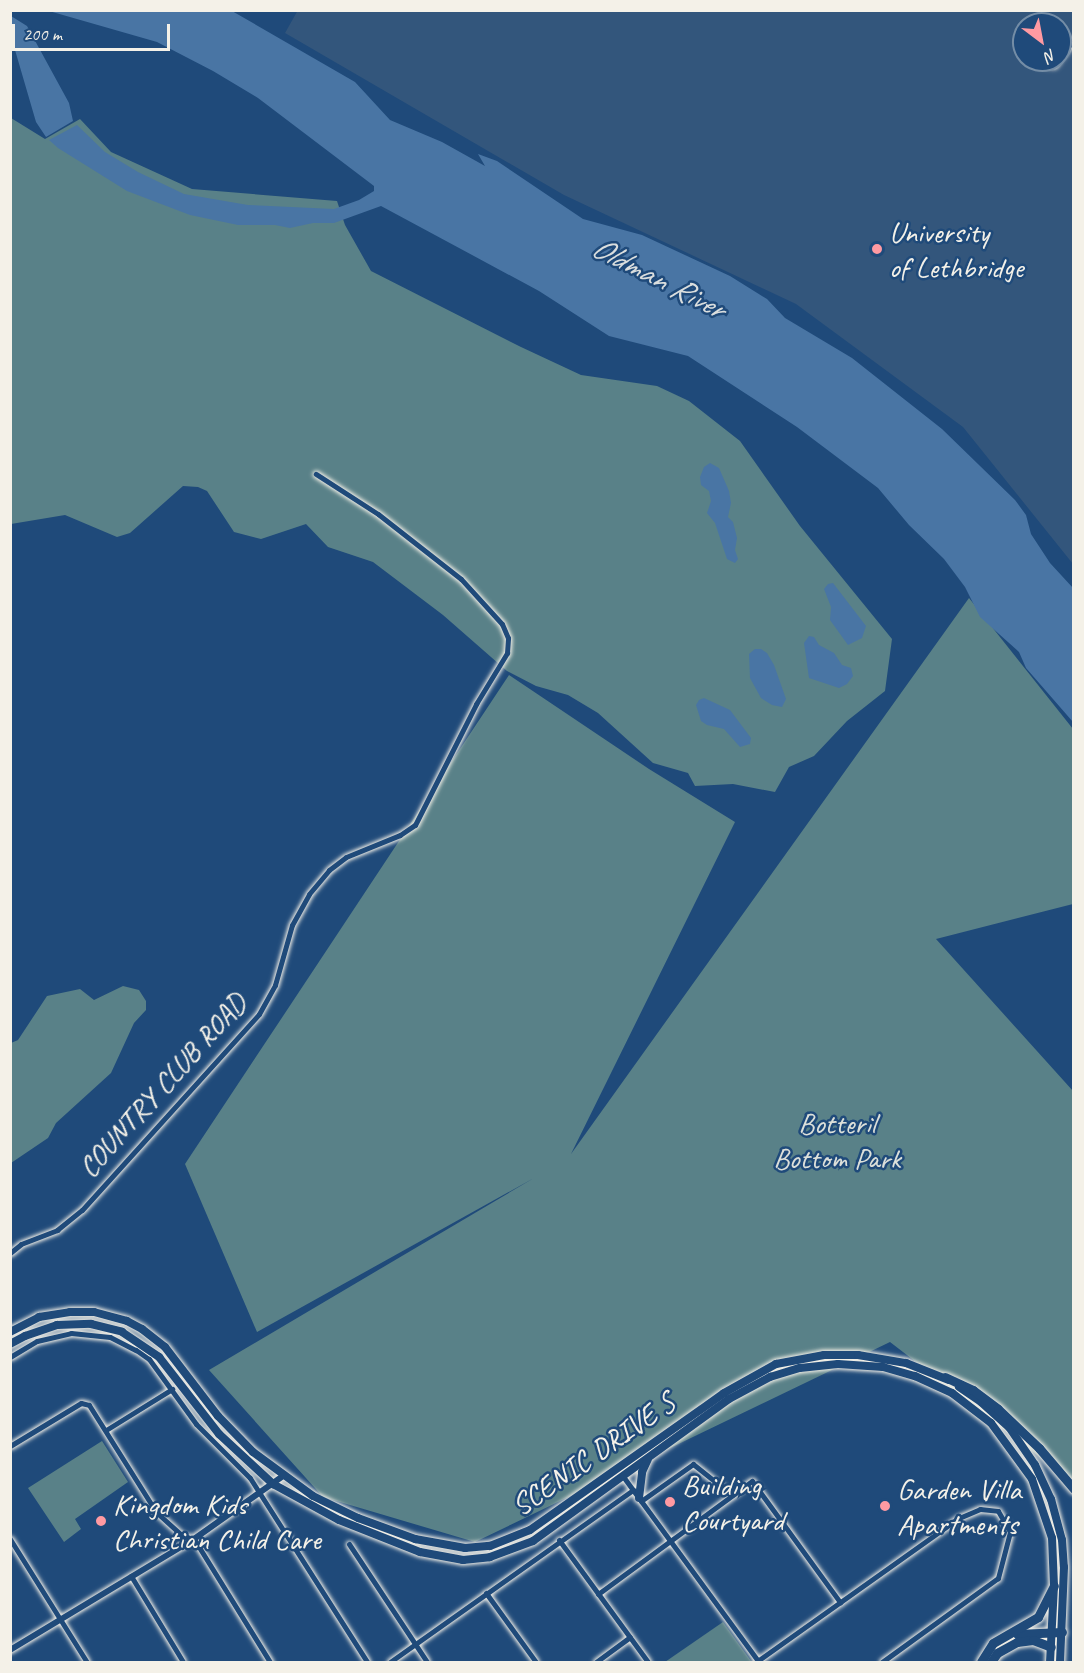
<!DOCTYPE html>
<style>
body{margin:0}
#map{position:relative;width:1084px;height:1673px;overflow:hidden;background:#1f4a7a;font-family:Caveat,sans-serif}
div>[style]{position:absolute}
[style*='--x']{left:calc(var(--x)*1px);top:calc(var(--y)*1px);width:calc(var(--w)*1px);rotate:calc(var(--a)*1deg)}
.built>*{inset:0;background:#33567c}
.green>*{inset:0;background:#598188}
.water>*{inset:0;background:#4975a4}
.roads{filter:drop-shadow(0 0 2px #f4f1e8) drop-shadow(0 0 2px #f4f1e8)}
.minor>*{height:5px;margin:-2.5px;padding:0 2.5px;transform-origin:2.5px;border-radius:2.5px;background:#1f4a7a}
.tertiary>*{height:6px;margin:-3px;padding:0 3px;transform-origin:3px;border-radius:3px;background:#1f4a7a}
.primary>*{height:8px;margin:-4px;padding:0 4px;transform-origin:4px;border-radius:4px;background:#1f4a7a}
.motorway>*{height:9px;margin:-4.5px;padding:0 4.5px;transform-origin:4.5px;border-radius:4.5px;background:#1f4a7a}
.dots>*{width:16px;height:16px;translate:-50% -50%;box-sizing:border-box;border:3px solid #1f4a7a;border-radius:50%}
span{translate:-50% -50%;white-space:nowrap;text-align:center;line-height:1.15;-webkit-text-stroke:5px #1f4a7a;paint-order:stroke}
.poi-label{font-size:30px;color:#f4f1e8}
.left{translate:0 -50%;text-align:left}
.street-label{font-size:30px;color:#f4f1e8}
.park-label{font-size:30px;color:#dde0da}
.water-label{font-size:32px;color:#dadede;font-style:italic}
.frame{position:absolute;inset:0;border:12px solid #f4f1e8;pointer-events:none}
.north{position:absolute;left:1012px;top:12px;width:60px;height:60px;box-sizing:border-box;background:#1f4a7a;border:2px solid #748da6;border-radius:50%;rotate:148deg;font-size:16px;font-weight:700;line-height:24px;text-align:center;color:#f4f1e8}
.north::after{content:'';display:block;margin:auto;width:21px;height:27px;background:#ff9aa2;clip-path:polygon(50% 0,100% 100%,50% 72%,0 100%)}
.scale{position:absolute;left:12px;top:24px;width:158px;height:27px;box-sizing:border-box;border:3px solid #f4f1e8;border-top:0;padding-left:8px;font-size:18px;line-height:21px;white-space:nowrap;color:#f4f1e8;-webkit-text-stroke:4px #1f4a7a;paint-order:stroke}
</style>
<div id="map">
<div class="built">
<div style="clip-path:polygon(evenodd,298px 10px,1073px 11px,1073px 564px,963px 427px,796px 304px,564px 195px,285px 33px,298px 10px,1024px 24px,1060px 24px,1060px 60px,1024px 60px,1024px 24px)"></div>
</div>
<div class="green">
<div style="clip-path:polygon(11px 118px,45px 139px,80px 119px,111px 152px,192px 189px,337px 201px,345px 225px,371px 271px,521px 347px,581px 375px,657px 386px,689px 401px,740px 441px,800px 526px,892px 639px,885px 691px,847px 721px,814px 756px,789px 767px,775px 792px,733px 784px,695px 786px,688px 773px,653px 763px,598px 713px,568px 695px,536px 686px,507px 671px,443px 615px,373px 562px,328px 547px,306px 524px,261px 539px,234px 532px,207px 491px,198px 487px,183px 486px,130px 533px,117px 537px,65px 515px,11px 524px)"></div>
<div style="clip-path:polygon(969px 598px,1073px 729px,1073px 904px,936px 939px,1073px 1091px,1073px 1487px,1063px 1475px,890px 1342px,475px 1542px,323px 1497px,209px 1370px,534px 1178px,257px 1332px,185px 1164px,509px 675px,649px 769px,735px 822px,571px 1154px)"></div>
<div style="clip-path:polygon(123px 986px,139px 990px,146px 1001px,146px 1010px,134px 1023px,111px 1073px,56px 1123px,48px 1138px,11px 1163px,11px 1043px,18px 1040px,47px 996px,80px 989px,94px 1000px)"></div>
<div style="clip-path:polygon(102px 1441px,128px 1482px,75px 1519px,81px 1529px,64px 1542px,28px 1488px)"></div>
<div style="clip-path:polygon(723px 1622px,751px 1661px,749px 1662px,665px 1662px)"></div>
</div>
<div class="water">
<div style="clip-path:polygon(49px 11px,232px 11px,355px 82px,390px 120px,442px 142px,485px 166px,478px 154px,497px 161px,583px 219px,642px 235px,730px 276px,767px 299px,785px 318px,852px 358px,942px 429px,1015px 500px,1026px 515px,1031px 534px,1050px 563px,1073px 588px,1073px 722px,1026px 668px,1019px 652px,980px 617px,965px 587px,944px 559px,909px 525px,878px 488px,797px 427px,688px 356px,609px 336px,539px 291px,381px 206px,334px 223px,313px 223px,290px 228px,275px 225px,238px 225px,190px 215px,127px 191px,58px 148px,49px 140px,77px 125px,105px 152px,138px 172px,184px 194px,248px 205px,334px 209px,359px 200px,374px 191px,374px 186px,258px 98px,213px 71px,157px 42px)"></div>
<div style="clip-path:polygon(11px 16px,27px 26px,69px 103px,73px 121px,46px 137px,36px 122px,15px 50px,11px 44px)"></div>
<div style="clip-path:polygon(710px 463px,719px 468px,729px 491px,731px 503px,728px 517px,733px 522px,737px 538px,735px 550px,738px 559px,735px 563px,727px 559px,715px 523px,707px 513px,711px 501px,709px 491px,701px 485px,700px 477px,704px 467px)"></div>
<div style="clip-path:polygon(833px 583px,866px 626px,862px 638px,848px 645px,830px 620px,831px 607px,824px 589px,828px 584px)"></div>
<div style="clip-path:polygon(809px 636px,814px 637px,819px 645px,834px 653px,842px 665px,851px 668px,853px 676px,847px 684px,839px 688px,809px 678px,804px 643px)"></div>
<div style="clip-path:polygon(761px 649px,767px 653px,774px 665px,786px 699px,782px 707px,772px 705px,761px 698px,750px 678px,749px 654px,755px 649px)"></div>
<div style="clip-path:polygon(704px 698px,730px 710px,751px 738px,750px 744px,740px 747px,724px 729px,707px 725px,701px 721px,696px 705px,699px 700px)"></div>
</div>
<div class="roads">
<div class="minor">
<div style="--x:1060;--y:57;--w:23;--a:-52"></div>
<div style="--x:1037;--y:63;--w:17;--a:7"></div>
<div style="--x:1054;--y:65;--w:6;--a:-51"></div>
<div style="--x:10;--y:1253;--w:14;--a:-39"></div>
<div style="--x:21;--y:1244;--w:39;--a:-21"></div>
<div style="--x:57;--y:1230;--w:32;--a:-39"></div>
<div style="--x:82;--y:1210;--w:264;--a:-47.9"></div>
<div style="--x:259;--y:1014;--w:33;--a:-61"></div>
<div style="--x:275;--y:985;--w:62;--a:-74.2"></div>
<div style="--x:292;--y:925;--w:35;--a:-61"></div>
<div style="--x:309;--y:894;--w:31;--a:-50"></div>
<div style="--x:329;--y:870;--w:21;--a:-37"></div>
<div style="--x:346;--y:857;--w:58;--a:-22.2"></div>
<div style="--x:400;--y:835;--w:18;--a:-34"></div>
<div style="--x:415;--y:825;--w:136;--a:-63.2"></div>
<div style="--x:476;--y:704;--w:60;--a:-58.7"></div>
<div style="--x:507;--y:653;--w:15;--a:-86"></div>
<div style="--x:508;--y:638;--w:15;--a:-113"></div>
<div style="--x:502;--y:624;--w:61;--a:-132.3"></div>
<div style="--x:461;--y:579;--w:105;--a:-141.9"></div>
<div style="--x:378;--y:514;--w:74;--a:-147.2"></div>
<div style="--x:10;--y:1357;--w:31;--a:-31"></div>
<div style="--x:37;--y:1341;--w:35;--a:-13"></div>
<div style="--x:71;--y:1333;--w:39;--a:6"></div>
<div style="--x:110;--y:1337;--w:29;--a:27"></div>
<div style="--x:136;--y:1350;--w:16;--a:35"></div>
<div style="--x:149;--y:1359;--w:80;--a:54.1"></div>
<div style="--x:196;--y:1424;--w:76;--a:45"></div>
<div style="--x:250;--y:1478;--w:218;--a:57.5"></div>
<div style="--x:106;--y:1430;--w:78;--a:-31.8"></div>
<div style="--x:10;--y:1446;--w:83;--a:-31.2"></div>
<div style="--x:81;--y:1403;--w:8;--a:14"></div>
<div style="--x:89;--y:1405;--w:126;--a:57.9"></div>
<div style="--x:156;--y:1512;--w:36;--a:42"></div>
<div style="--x:183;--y:1536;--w:11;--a:15"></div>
<div style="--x:194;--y:1539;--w:145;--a:58.3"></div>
<div style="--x:622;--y:1475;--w:232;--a:53.8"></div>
<div style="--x:641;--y:1501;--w:64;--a:-35.4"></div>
<div style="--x:693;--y:1464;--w:50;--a:38.5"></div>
<div style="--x:10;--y:1539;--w:145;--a:58"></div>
<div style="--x:559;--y:1540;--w:151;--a:53.9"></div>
<div style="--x:349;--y:1544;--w:141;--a:56.5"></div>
<div style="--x:131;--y:1576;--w:100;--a:58.8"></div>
<div style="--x:486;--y:1593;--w:85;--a:54.1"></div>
<div style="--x:598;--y:1594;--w:191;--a:-36.3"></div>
<div style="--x:752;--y:1481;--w:150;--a:54"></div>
<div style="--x:390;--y:1662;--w:298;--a:-35.3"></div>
<div style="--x:596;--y:1662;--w:42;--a:-36.3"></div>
<div style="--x:756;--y:1662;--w:249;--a:-35.4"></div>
<div style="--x:959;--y:1518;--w:23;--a:-23"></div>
<div style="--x:980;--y:1509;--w:18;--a:6"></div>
<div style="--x:998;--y:1511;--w:24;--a:60"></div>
<div style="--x:1010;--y:1532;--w:48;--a:104.6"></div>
<div style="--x:998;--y:1578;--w:143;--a:144.1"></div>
</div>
<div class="tertiary">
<div style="--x:10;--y:1650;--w:215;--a:-31.1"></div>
<div style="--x:194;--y:1539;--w:109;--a:-35.3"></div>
</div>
<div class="primary">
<div style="--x:10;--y:1332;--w:33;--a:-27"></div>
<div style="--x:39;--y:1317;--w:31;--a:-9"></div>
<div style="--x:70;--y:1312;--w:24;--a:0"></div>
<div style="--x:94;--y:1312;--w:34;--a:15"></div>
<div style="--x:127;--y:1321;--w:17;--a:28"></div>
<div style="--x:142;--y:1329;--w:29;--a:38"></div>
<div style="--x:165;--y:1347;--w:87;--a:52.5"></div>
<div style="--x:218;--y:1416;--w:50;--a:45.8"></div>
<div style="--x:253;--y:1452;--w:74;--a:36.3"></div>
<div style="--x:313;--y:1496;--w:50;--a:26.1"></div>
<div style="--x:358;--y:1518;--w:61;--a:20.2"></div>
<div style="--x:415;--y:1539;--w:51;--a:10.2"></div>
<div style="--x:465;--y:1548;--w:25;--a:-5"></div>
<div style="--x:490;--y:1546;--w:43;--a:-21.8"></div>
<div style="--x:530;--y:1530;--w:237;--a:-35.2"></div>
<div style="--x:724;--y:1393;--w:60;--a:-29.1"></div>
<div style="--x:776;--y:1364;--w:49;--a:-10.6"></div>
<div style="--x:824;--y:1355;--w:34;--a:0"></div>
<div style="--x:858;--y:1355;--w:49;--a:9.5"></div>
<div style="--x:906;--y:1363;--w:46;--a:21.6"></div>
<div style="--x:10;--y:1344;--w:17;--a:-28"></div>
<div style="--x:25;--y:1336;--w:34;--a:-19"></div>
<div style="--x:57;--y:1325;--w:34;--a:-2"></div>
<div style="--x:91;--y:1324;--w:32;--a:14"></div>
<div style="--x:122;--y:1332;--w:45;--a:34"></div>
<div style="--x:159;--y:1357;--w:98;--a:52.1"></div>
<div style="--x:219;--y:1434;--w:74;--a:42.8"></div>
<div style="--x:273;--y:1484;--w:75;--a:28.6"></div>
<div style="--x:339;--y:1520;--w:87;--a:21.6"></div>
<div style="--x:420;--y:1552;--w:44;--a:10.5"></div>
<div style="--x:463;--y:1560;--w:27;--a:-6"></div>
<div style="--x:490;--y:1557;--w:46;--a:-20.4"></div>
<div style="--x:533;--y:1541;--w:242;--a:-35.9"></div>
<div style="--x:729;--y:1399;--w:47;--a:-28.2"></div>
<div style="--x:770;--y:1377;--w:31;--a:-17"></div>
<div style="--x:800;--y:1368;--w:38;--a:-6"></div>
<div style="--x:838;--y:1364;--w:45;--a:3.8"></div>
<div style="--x:883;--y:1367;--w:33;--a:16"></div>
<div style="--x:915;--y:1376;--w:41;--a:24.7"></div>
<div style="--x:952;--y:1393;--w:49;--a:37.6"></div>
<div style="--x:991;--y:1423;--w:69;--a:53.8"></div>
<div style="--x:1032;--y:1479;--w:62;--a:71.3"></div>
<div style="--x:1052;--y:1538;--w:48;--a:87.6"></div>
<div style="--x:1054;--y:1586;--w:76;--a:93"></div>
<div style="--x:959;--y:1387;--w:27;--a:34"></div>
<div style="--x:981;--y:1402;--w:38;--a:42"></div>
<div style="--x:1009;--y:1427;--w:46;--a:55.6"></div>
<div style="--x:1035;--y:1465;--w:38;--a:65"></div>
<div style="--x:1051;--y:1499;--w:42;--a:75"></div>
<div style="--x:1062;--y:1540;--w:27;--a:86"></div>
<div style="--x:1064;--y:1567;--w:95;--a:92.4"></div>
<div style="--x:639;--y:1498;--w:26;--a:-83"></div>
<div style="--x:642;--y:1472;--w:14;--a:-65"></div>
</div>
<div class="motorway">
<div style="--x:945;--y:1377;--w:31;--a:25"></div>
<div style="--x:973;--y:1390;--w:31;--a:37"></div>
<div style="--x:998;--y:1409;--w:57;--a:43.6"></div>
<div style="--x:1039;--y:1448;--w:54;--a:49.5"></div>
<div style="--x:1017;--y:1634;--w:45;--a:-2.5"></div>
<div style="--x:981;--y:1662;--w:22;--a:-58"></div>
<div style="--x:993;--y:1643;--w:52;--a:-30"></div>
<div style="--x:1038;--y:1617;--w:35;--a:-63"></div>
<div style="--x:991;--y:1662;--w:11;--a:-56"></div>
<div style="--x:997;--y:1653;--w:23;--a:-29"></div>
<div style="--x:1017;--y:1642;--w:16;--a:-7"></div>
<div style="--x:1033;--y:1640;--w:19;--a:21"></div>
</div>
</div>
<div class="dots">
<div style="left:877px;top:249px;background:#ff9aa2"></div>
<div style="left:670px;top:1502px;background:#ff9aa2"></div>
<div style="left:885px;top:1506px;background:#ff9aa2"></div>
<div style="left:101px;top:1521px;background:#ff9aa2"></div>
</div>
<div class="poi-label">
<span class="left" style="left:889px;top:249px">University<br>of Lethbridge</span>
<span class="left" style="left:682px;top:1502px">Building<br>Courtyard</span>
<span class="left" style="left:897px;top:1506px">Garden Villa<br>Apartments</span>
<span class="left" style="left:113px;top:1521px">Kingdom Kids<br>Christian Child Care</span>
</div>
<div class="street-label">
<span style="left:162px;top:1085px;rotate:-48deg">COUNTRY CLUB ROAD</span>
<span style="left:593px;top:1454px;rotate:-35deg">SCENIC DRIVE S</span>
</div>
<div class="park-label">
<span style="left:837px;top:1140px">Botteril<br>Bottom Park</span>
</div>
<div class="water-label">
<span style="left:658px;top:278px;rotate:27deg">Oldman River</span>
</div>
<div class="frame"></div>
<div class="north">N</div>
<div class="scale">200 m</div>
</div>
